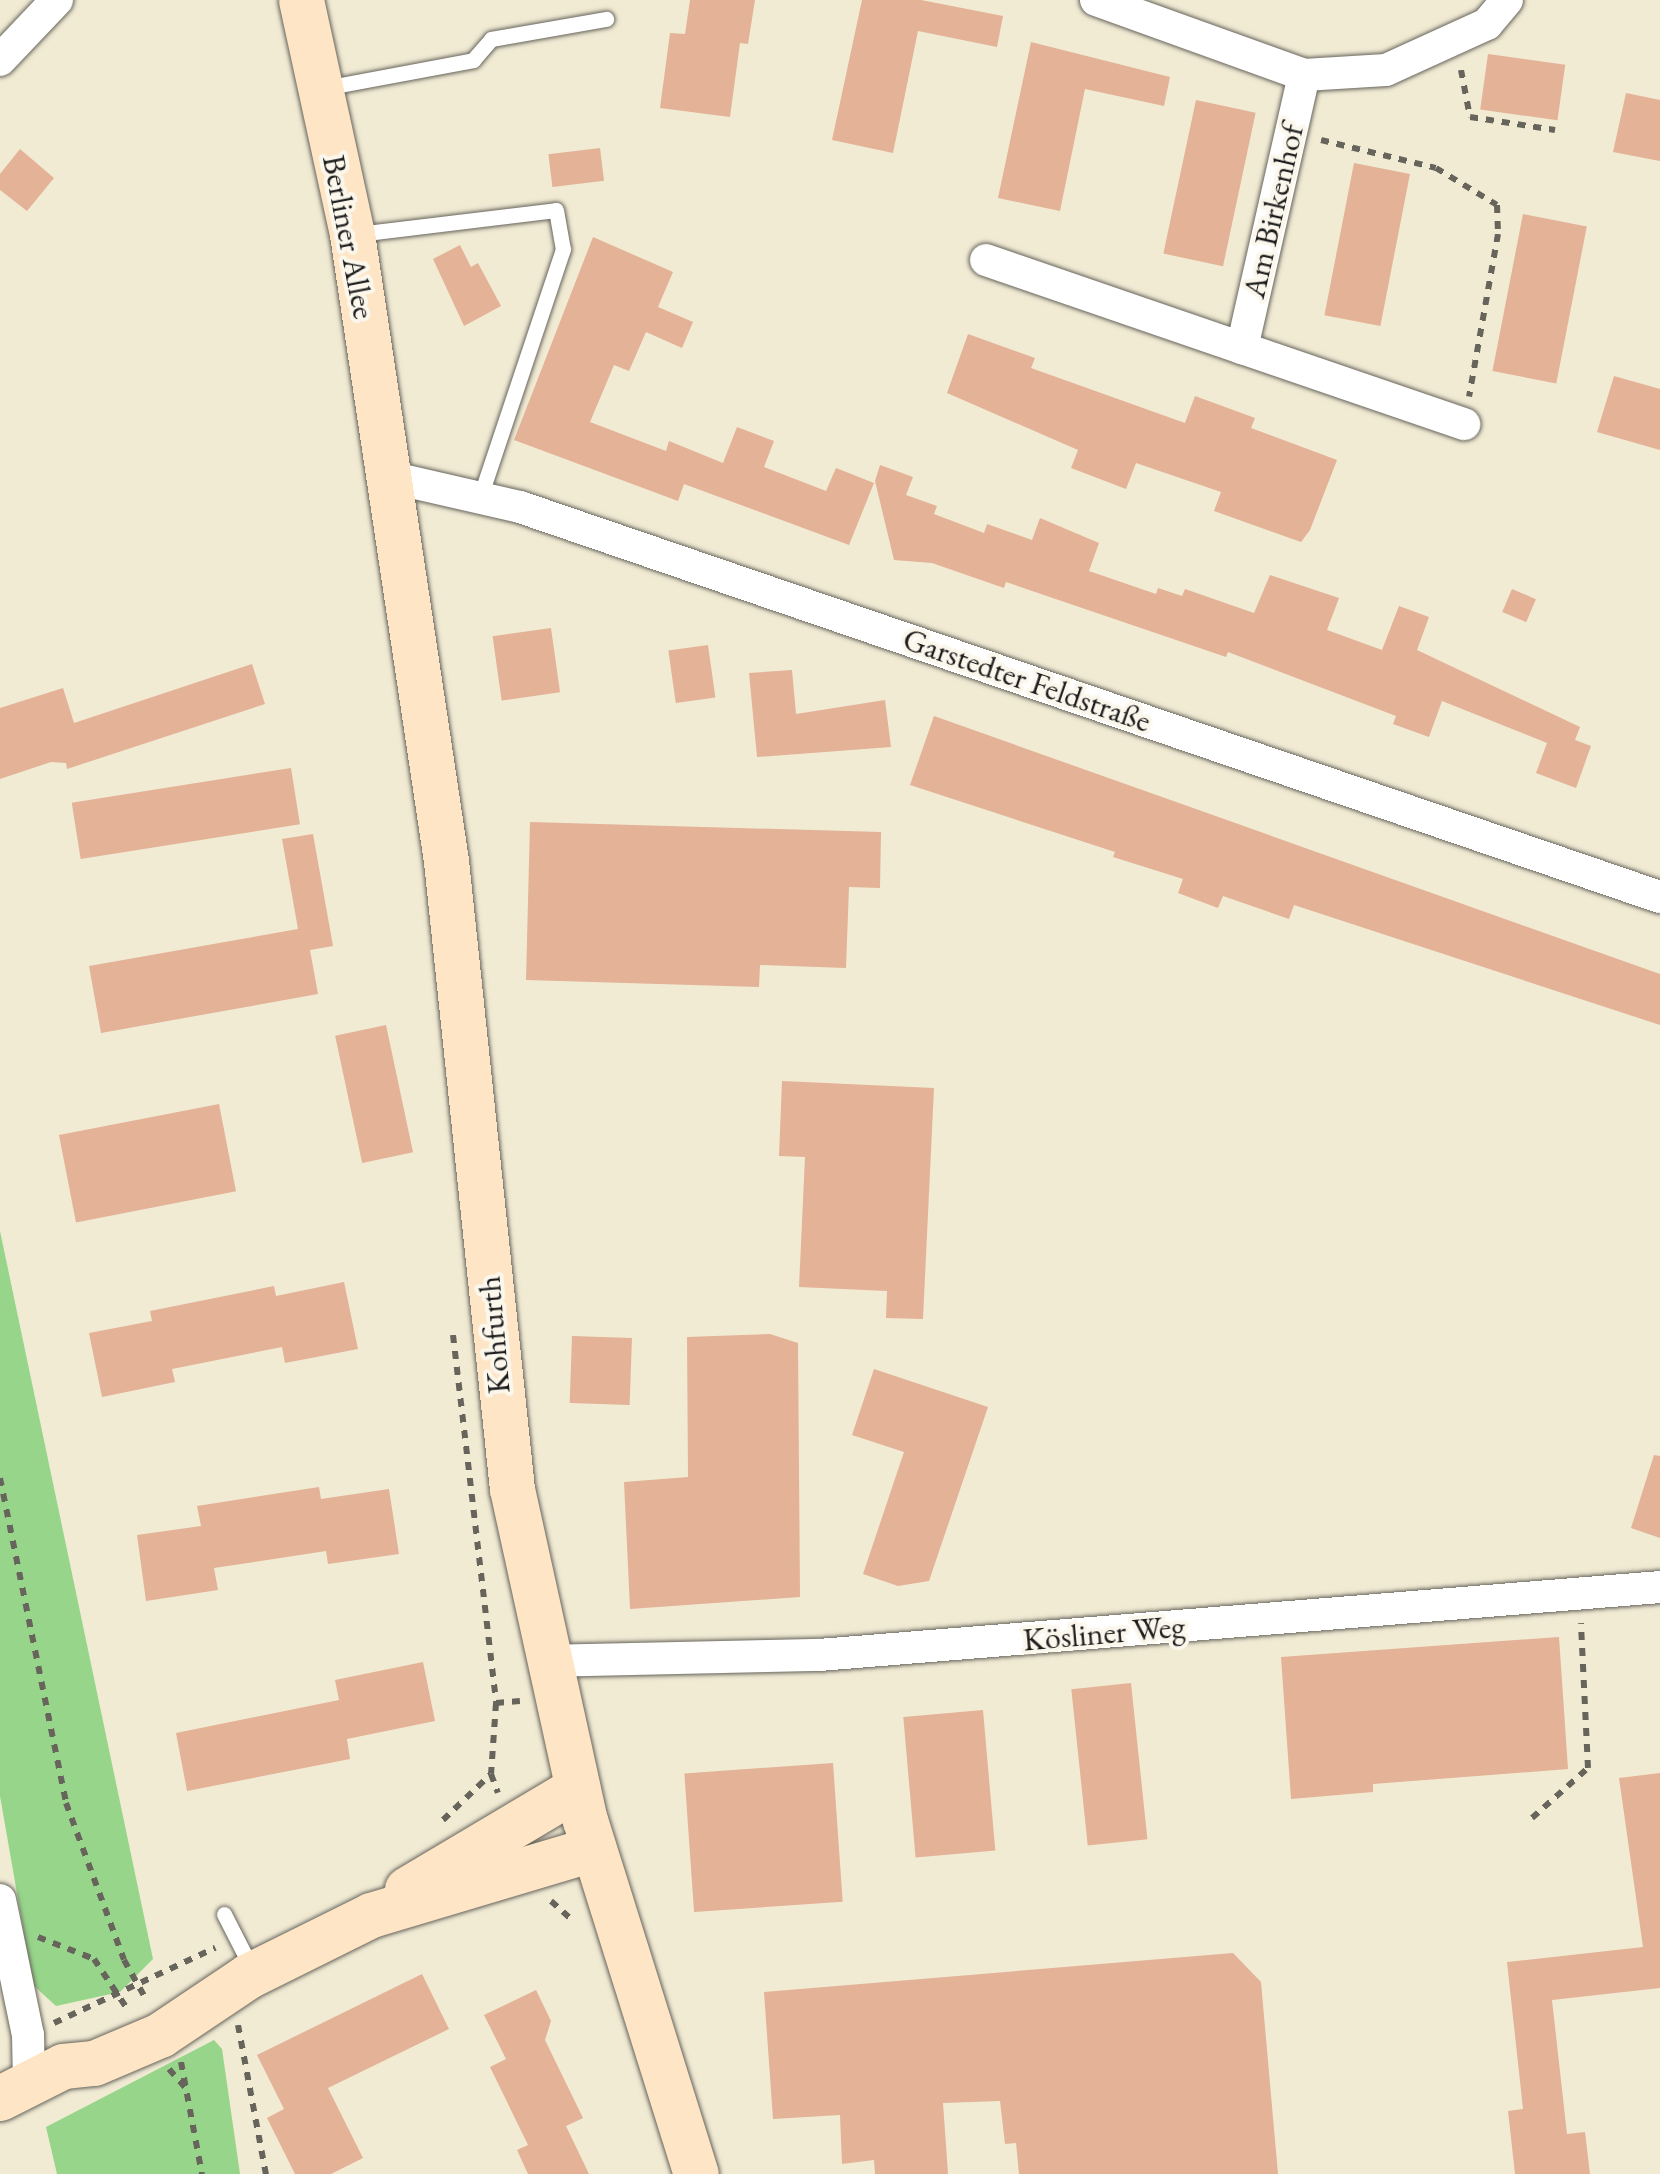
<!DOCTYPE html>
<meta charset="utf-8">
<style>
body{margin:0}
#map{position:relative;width:1660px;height:2174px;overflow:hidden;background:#f1ebd4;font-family:"EB Garamond",serif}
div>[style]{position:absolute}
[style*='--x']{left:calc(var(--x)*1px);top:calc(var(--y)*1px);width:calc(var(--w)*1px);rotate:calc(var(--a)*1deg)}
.green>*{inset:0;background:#97d58b}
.building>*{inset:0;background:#e3b297;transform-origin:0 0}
.path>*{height:6px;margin-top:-3px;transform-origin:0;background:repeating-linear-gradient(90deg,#67645c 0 8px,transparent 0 16px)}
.roads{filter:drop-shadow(0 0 2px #67645c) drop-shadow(0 0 2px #67645c)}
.lane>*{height:15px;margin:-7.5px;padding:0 7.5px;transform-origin:7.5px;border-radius:7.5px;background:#fff}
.street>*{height:32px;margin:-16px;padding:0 16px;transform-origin:16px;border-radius:16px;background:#fff}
.secondary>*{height:45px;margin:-22.5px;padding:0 22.5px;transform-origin:22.5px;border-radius:22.5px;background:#fee5c5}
span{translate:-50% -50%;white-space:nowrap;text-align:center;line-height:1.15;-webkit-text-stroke:8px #fbf7ec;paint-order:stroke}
.street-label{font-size:32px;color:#1c1c1c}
</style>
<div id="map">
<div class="green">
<div style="clip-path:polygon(0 1231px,153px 1959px,120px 1992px,56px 2006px,33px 1985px,0 1796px)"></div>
<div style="clip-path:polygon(214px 2040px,222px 2049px,240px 2174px,57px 2174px,46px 2127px)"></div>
</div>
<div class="building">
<div style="clip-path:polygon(690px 0,755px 0,748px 44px,740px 43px,730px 117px,660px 108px,670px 33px,685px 34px)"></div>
<div style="clip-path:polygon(862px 0,921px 0,1003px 16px,997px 47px,918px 31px,893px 153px,832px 140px)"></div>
<div style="clip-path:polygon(1031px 42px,1170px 77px,1164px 106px,1085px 89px,1060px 211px,998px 198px)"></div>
<div style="left:1488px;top:54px;width:78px;height:56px;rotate:8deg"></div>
<div style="clip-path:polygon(1626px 93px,1660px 100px,1660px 161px,1613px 152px)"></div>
<div style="left:1196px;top:100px;width:61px;height:157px;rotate:12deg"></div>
<div style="left:600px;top:148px;width:33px;height:52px;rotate:83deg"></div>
<div style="clip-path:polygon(20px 149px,54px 178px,27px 211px,0 190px,0 174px)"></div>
<div style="left:1354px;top:163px;width:57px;height:155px;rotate:11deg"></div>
<div style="left:1523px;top:214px;width:65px;height:160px;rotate:11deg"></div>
<div style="clip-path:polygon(593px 237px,673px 272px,658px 307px,693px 322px,682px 348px,646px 332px,629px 371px,614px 365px,590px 422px,666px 451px,669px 441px,723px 463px,737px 427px,774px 441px,764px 467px,826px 491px,836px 468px,874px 483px,849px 545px,684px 484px,678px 501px,514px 440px)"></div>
<div style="clip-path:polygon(460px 245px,471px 267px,478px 263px,501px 306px,464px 326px,433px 259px)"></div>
<div style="clip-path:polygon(968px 334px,1035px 358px,1031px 368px,1185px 423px,1195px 396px,1255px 418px,1251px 428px,1337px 460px,1310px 530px,1301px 542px,1214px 511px,1221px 492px,1136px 463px,1126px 489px,1071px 468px,1078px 450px,947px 393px)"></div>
<div style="clip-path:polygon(1614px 376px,1660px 389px,1660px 450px,1597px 432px)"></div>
<div style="clip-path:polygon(880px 465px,913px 477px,906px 495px,937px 506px,934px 514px,984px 533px,987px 524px,1032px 540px,1040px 518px,1099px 543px,1089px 571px,1156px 594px,1158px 588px,1182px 596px,1185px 589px,1254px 613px,1270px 575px,1339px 598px,1327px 630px,1382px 650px,1399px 606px,1429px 617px,1417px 650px,1580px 727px,1575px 740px,1591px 746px,1576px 788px,1536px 773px,1547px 743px,1442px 701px,1429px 737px,1393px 724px,1396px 716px,1228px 652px,1226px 657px,1006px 582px,1004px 588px,932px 563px,894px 560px,875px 481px)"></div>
<div style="left:1512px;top:589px;width:26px;height:25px;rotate:23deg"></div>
<div style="left:551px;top:628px;width:65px;height:59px;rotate:82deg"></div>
<div style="left:708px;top:645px;width:53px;height:40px;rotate:82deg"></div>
<div style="clip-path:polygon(252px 664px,265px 704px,67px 769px,66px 763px,51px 762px,0 779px,0 708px,63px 688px,74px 723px)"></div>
<div style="clip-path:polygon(792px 670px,796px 714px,885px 700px,891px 747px,757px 757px,749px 673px)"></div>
<div style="clip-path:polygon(934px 716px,1660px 974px,1660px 1025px,1294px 905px,1289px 919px,1223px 896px,1218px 908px,1178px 893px,1183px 879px,1113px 857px,1115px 852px,910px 785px)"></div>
<div style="left:291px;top:768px;width:57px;height:222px;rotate:81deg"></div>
<div style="clip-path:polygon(530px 822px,881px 832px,880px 888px,849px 887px,846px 968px,760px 965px,759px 987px,526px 980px)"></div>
<div style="clip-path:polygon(313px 834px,333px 946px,310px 950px,318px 994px,101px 1033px,89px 966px,298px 929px,282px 839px)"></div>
<div style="left:386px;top:1025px;width:130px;height:52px;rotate:78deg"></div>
<div style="clip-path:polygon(782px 1081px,934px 1088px,923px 1319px,886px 1318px,887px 1291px,799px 1287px,805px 1157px,779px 1156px)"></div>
<div style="left:219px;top:1104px;width:89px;height:163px;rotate:79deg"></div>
<div style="clip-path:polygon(344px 1282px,358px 1349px,285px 1363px,282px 1347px,172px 1369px,175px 1382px,102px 1397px,89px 1333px,152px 1321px,150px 1311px,274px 1286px,276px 1296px)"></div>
<div style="clip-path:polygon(770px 1334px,798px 1343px,800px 1597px,630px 1609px,624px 1482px,688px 1477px,687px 1337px)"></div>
<div style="left:572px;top:1336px;width:60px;height:67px;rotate:2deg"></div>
<div style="clip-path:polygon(874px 1369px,988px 1407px,929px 1581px,898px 1586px,863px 1574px,904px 1452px,852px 1435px)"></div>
<div style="clip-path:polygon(1654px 1455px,1660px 1456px,1660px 1538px,1631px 1528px)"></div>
<div style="clip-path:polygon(319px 1487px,321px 1499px,389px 1489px,399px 1554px,328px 1564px,326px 1551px,214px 1568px,218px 1590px,146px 1601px,137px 1535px,201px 1526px,197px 1506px)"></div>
<div style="clip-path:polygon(1559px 1637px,1568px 1769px,1373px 1784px,1373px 1792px,1291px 1799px,1281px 1657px)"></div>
<div style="clip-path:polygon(423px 1662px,435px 1721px,347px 1739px,350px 1759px,187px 1791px,176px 1733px,339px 1700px,335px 1680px)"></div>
<div style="left:1131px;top:1683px;width:157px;height:60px;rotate:84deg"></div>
<div style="left:983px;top:1710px;width:141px;height:80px;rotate:85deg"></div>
<div style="left:833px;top:1763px;width:139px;height:149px;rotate:86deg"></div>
<div style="clip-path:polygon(1660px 1773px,1660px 1988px,1552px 2000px,1567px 2134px,1585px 2132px,1590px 2174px,1515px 2174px,1508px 2111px,1523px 2109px,1507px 1962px,1643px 1947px,1619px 1778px)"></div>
<div style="clip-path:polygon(1233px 1953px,1261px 1982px,1278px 2174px,1019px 2174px,1016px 2143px,1005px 2144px,1000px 2101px,943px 2103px,948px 2174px,875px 2174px,874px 2160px,842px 2164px,840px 2115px,773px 2119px,764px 1992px)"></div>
<div style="clip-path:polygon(422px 1974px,449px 2029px,328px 2088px,363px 2158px,331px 2174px,295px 2174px,267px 2118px,284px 2109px,257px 2055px)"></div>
<div style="clip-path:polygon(536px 1990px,551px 2021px,545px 2040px,583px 2118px,566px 2126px,589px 2174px,528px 2174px,517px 2150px,528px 2145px,490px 2067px,506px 2059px,484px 2015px)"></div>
</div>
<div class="path">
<div style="--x:1461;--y:70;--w:48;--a:79.2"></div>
<div style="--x:1470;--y:117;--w:86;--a:8.7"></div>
<div style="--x:1321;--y:140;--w:118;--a:13.7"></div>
<div style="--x:1436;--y:168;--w:71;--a:31.2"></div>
<div style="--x:1497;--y:205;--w:29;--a:88"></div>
<div style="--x:1498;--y:234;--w:165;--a:100.1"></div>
<div style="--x:453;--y:1335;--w:371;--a:83.3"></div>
<div style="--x:496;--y:1703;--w:71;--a:94"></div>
<div style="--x:491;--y:1774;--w:20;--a:70"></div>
<div style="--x:0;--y:1478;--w:332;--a:78.5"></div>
<div style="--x:66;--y:1803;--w:167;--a:69.7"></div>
<div style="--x:124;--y:1960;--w:47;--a:60.7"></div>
<div style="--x:496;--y:1703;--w:24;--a:-5"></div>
<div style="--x:1532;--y:1818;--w:75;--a:-41.8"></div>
<div style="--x:1588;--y:1768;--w:145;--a:-92.8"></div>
<div style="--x:443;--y:1820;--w:66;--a:-43.8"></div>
<div style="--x:551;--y:1901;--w:31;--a:42"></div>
<div style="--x:38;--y:1937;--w:60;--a:21.4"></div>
<div style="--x:94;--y:1959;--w:61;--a:56.3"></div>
<div style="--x:54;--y:2023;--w:178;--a:-25"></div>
<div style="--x:238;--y:2025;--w:152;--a:79.4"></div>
<div style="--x:181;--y:2062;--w:114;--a:79.4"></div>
<div style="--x:169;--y:2069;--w:28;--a:49"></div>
</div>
<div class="roads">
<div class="lane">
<div style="--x:324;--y:88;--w:152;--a:-10.6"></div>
<div style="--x:473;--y:60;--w:28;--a:-49"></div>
<div style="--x:491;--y:39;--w:117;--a:-9.9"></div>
<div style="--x:358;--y:234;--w:199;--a:-6.9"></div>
<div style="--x:556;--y:210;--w:40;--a:80"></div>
<div style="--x:563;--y:249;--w:262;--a:108.5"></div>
<div style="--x:224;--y:1914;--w:62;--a:63"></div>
</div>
<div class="street">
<div style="--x:1096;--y:0;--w:221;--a:19.8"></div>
<div style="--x:1304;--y:75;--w:82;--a:-3.5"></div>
<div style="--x:1386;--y:70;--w:111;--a:-24.5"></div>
<div style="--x:1487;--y:24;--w:31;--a:-50"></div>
<div style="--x:0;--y:60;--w:83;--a:-46.5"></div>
<div style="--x:986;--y:260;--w:271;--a:19"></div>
<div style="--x:1242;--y:348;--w:280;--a:-77.2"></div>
<div style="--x:1242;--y:348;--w:235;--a:18.9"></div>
<div style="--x:389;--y:477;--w:134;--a:12.9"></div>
<div style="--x:520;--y:507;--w:1205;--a:18.89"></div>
<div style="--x:547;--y:1661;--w:272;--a:-1.3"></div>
<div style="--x:819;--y:1655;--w:844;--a:-4.62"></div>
<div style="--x:0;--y:1900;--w:138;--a:78.3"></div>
<div style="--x:28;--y:2035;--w:48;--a:88.8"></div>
</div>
<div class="secondary">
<div style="--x:301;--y:0;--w:239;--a:77.7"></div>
<div style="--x:352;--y:234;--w:634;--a:81.47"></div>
<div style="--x:446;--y:861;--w:631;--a:84"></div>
<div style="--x:512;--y:1489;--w:339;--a:77.6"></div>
<div style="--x:585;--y:1820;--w:371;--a:72.6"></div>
<div style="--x:407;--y:1889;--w:198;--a:-30.7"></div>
<div style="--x:0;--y:2098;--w:71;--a:-26.9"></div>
<div style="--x:63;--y:2066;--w:31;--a:-6"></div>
<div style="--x:94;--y:2063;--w:72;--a:-23"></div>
<div style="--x:160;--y:2035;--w:106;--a:-33.8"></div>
<div style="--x:248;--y:1976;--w:137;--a:-26.4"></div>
<div style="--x:371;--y:1915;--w:232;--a:-16.6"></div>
</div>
</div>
<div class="street-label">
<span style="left:1273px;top:211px;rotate:-77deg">Am Birkenhof</span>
<span style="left:349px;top:237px;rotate:79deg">Berliner Allee</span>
<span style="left:1027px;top:680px;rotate:19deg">Garstedter Feldstraße</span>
<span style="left:494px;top:1335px;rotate:-95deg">Kohfurth</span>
<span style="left:1104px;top:1633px;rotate:-5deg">Kösliner Weg</span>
</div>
</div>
